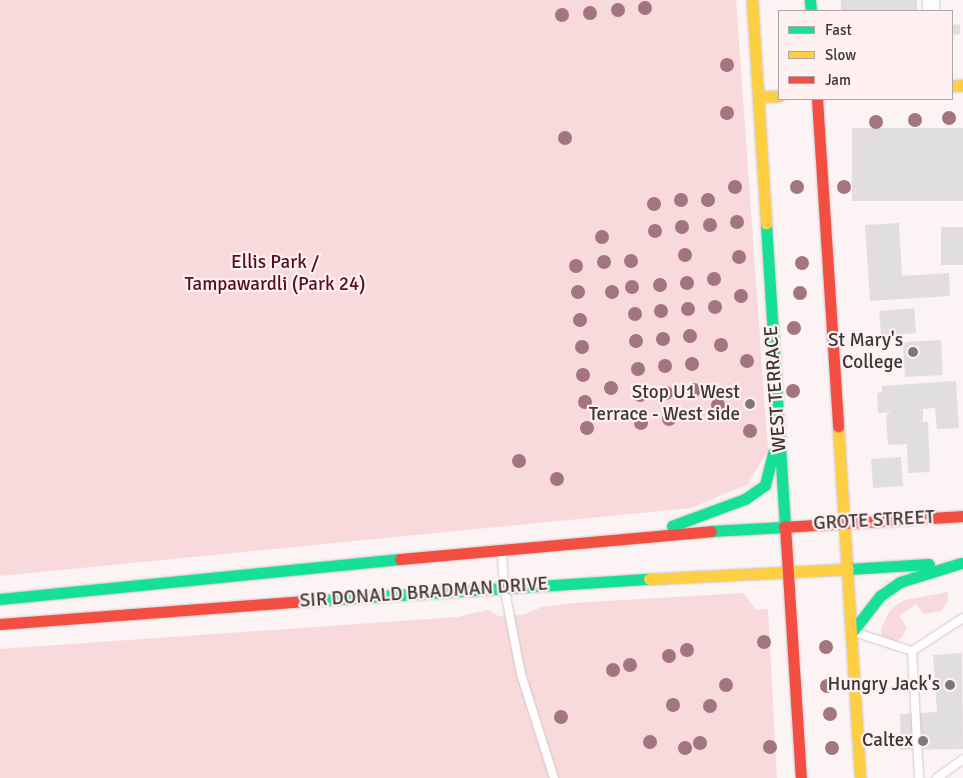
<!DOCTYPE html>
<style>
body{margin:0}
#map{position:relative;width:963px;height:778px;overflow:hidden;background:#fcf4f4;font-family:Signika,sans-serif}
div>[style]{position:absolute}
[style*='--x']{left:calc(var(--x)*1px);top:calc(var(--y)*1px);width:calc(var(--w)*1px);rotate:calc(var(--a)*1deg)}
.green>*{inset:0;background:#f8dadc}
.building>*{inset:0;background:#e0dedf;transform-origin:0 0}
.roads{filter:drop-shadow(0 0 1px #cec9c9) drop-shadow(0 0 1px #cec9c9)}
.lane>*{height:8px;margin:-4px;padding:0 4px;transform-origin:4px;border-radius:4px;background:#fffdfd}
.street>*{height:16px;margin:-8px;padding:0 8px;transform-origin:8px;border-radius:8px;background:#fffdfd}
.fast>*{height:11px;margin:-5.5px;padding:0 5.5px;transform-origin:5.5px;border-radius:5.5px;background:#16e098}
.slow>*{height:11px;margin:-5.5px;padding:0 5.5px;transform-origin:5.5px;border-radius:5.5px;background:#ffcf43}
.jam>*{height:11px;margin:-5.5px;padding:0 5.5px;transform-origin:5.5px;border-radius:5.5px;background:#f24e42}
.trees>*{width:14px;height:14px;margin:-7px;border-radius:50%;background:#a2757f}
.dots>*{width:14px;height:14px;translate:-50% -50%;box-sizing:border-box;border:2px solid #fff0f1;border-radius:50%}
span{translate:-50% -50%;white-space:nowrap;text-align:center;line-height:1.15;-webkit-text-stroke:4.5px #fff0f1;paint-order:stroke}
.park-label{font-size:19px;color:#580d20}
.poi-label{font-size:19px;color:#3c3637}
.right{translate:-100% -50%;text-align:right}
.street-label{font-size:19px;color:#3c3637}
.legend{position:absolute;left:778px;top:10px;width:175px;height:90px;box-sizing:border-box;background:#fff0f1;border:1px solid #b1a6a7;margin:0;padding:6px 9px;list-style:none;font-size:15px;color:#3c3637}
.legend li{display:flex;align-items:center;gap:10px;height:25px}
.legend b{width:25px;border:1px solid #b1a6a7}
</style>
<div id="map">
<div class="green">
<div style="clip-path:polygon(0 0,736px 0,768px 450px,748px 484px,691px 508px,0 576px)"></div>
<div style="clip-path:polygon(948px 592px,948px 601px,941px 611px,924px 614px,916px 604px,899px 616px,907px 628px,903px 636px,897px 641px,882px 640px,881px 629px,890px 610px,904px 600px)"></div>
<div style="clip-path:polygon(744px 593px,756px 610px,768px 609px,777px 778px,0 778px,0 649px,457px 617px,488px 610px,498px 616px,523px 615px,542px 607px,573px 603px)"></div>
</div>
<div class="building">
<div style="left:841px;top:0;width:76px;height:11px"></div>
<div style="clip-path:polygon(960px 24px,960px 34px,952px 35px,952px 25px)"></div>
<div style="left:963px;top:128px;width:73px;height:111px;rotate:90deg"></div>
<div style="clip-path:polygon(899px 223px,902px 276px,949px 273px,950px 296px,870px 301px,865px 225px)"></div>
<div style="left:963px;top:227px;width:38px;height:22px;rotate:90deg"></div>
<div style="left:914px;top:308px;width:25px;height:35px;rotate:85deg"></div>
<div style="left:941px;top:340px;width:35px;height:38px;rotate:87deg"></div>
<div style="clip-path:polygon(956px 381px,959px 428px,937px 429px,935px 408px,923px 409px,923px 422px,928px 422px,930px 472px,908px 473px,907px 444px,888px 445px,886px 416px,890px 412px,878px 413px,877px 393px,882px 392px,882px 386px)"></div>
<div style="left:901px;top:457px;width:29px;height:30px;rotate:86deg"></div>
<div style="clip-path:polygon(962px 653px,963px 749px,901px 750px,900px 714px,937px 712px,933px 655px)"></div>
</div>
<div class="roads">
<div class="lane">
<div style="--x:502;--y:552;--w:34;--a:87"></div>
<div style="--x:504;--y:586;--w:90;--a:79.1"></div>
<div style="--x:521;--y:674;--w:109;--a:72.4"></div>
<div style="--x:854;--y:632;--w:61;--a:18.1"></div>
<div style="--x:912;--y:651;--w:127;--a:86.8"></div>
<div style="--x:912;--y:651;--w:61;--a:-32.9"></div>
<div style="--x:937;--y:778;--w:32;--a:-36"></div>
</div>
<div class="street">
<div style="--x:931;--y:0;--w:11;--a:90"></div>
</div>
<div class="fast">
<div style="--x:810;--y:0;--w:11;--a:85"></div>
<div style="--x:766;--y:224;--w:303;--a:86.4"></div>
<div style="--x:672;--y:526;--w:78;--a:-20.3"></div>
<div style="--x:745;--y:499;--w:24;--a:-35"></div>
<div style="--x:765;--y:485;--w:33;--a:-76"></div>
<div style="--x:711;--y:531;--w:73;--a:-3.1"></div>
<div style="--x:848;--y:569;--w:81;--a:-3.5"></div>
<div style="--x:0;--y:599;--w:402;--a:-5.7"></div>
<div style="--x:322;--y:600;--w:328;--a:-3.7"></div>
<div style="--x:852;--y:632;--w:46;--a:-52.1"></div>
<div style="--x:880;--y:596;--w:24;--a:-35"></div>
<div style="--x:900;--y:582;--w:64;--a:-17.3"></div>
</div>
<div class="slow">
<div style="--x:752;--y:0;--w:224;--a:86.4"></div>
<div style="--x:952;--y:86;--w:11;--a:-5"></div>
<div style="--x:758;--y:97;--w:21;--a:-3"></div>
<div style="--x:838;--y:426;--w:353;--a:86.4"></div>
<div style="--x:649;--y:579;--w:199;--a:-2.9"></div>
</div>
<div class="jam">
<div style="--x:817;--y:99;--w:328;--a:86.3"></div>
<div style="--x:785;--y:526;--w:253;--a:86.4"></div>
<div style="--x:784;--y:527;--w:179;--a:-3.5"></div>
<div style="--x:400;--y:559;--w:312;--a:-5.1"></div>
<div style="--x:0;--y:624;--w:323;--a:-4.3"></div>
</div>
</div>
<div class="trees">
<div style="left:645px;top:8px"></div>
<div style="left:618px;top:10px"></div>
<div style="left:590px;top:13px"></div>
<div style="left:562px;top:15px"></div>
<div style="left:727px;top:65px"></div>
<div style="left:727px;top:113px"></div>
<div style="left:949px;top:118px"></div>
<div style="left:915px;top:120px"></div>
<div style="left:876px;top:122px"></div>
<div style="left:565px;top:138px"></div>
<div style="left:735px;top:187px"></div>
<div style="left:797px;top:187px"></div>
<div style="left:844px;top:187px"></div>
<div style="left:681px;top:200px"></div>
<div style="left:708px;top:200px"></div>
<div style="left:654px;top:204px"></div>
<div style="left:737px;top:222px"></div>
<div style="left:710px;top:225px"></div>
<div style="left:682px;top:227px"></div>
<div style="left:655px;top:231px"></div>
<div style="left:602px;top:237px"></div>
<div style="left:685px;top:255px"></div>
<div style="left:739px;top:257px"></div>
<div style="left:631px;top:261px"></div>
<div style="left:604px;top:262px"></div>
<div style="left:802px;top:263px"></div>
<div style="left:576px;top:266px"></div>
<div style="left:714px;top:279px"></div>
<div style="left:687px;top:283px"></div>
<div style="left:660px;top:285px"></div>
<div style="left:632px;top:287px"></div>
<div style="left:578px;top:292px"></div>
<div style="left:612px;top:292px"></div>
<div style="left:800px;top:293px"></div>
<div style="left:741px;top:296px"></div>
<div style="left:715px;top:307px"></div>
<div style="left:688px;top:309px"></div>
<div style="left:661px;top:311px"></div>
<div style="left:635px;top:314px"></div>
<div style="left:580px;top:320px"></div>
<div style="left:794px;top:328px"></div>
<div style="left:690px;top:336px"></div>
<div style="left:663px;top:339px"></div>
<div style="left:636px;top:341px"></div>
<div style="left:721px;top:345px"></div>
<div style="left:582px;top:347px"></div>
<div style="left:747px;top:361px"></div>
<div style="left:692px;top:364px"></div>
<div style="left:665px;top:366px"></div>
<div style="left:638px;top:369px"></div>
<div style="left:583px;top:375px"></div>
<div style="left:611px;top:388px"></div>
<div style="left:694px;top:390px"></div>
<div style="left:793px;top:391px"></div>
<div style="left:666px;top:393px"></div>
<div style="left:640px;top:395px"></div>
<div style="left:585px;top:402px"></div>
<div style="left:718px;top:405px"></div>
<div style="left:669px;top:419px"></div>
<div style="left:641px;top:423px"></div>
<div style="left:587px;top:428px"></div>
<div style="left:750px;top:431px"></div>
<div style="left:519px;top:461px"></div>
<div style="left:557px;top:479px"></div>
<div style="left:764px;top:642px"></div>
<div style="left:826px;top:647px"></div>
<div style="left:687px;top:650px"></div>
<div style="left:669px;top:656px"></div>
<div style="left:630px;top:665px"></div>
<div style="left:613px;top:670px"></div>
<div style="left:726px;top:685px"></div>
<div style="left:827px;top:686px"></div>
<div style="left:673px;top:705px"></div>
<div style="left:710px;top:706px"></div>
<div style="left:830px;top:714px"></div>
<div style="left:561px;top:717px"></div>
<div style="left:650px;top:742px"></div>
<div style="left:700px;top:743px"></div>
<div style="left:770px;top:747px"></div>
<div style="left:685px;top:748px"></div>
<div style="left:832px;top:748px"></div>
</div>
<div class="dots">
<div style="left:913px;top:352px;background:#7f7879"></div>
<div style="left:750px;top:404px;background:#7f7879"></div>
<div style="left:950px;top:685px;background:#7f7879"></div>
<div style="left:923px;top:741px;background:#7f7879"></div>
</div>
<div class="park-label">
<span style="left:275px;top:274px">Ellis Park /<br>Tampawardli (Park 24)</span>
</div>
<div class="poi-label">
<span class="right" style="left:903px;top:352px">St Mary's<br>College</span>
<span class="right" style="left:740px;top:404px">Stop U1 West<br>Terrace - West side</span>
<span class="right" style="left:940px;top:685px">Hungry Jack's</span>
<span class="right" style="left:913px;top:741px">Caltex</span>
</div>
<div class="street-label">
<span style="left:776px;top:389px;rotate:-94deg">WEST TERRACE</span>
<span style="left:874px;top:521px;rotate:-3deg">GROTE STREET</span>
<span style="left:424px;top:593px;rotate:-4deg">SIR DONALD BRADMAN DRIVE</span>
</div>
<ul class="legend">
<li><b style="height:6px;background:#16e098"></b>Fast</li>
<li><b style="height:6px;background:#ffcf43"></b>Slow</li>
<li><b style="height:6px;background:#f24e42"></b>Jam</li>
</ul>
</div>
